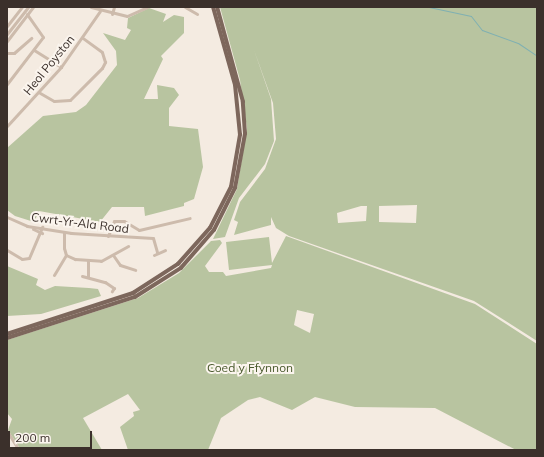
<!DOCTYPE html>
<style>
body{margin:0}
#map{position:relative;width:544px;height:457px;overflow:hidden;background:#f4ebe1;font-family:Mulish,sans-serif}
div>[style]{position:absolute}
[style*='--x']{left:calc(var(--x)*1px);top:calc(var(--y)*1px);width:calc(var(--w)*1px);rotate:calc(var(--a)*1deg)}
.green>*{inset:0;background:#b8c4a0}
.stream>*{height:1px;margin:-0.5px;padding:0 0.5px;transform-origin:0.5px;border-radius:0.5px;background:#7fb0b2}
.minor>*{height:3px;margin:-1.5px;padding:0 1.5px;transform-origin:1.5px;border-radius:1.5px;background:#cdbbac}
.major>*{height:3.5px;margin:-1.75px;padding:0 1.75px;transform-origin:1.75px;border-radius:1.75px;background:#7d675c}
span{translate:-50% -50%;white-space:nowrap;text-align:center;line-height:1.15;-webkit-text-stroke:4px #fbf5ee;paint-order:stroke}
.street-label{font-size:12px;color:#3b302b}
.park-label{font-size:12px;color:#4a5a2e}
.frame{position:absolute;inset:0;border:8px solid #3b302b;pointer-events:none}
.scale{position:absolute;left:8px;top:431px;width:84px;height:18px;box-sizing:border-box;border:2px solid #3b302b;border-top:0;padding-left:5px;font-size:12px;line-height:14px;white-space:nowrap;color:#3b302b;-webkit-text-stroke:3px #fbf5ee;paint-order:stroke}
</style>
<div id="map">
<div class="green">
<div style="clip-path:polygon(evenodd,220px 7px,537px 7px,537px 341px,474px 301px,289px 236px,276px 228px,271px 217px,271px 225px,234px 235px,238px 222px,234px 220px,240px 202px,265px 169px,276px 139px,273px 103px,254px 50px,271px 99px,274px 141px,265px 164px,239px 198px,225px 237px,213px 239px,237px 189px,247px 128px,240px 80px,220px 7px,417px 205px,416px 223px,379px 222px,379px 206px,417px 205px,220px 7px,361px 206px,367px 206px,366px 221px,338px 223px,337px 213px,361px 206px)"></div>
<div style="clip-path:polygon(149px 8px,166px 14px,163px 22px,174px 15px,184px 17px,184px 33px,161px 56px,163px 59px,144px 99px,158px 99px,157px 85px,174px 88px,179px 95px,169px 108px,169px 126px,198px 129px,203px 167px,194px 199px,184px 203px,184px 206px,145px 216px,144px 207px,112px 207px,100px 222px,39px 211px,34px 222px,15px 216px,7px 210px,7px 148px,43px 116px,76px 112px,86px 105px,117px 65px,116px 51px,103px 33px,125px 40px,131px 30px,127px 28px,128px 18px)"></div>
<div style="clip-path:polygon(evenodd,286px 236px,475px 304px,537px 344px,537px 450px,516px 450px,435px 408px,355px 407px,315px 397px,292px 410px,260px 397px,248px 400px,221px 418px,208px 450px,128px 450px,120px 427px,134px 416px,133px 412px,140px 410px,128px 394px,83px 418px,102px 450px,21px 450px,8px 430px,12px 419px,7px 413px,7px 340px,138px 298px,179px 273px,211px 241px,220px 240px,222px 243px,205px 266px,209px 272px,223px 272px,226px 276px,271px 268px,272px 265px,229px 270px,226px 242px,269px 237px,272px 263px,286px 236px,297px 310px,314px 314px,310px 333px,294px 325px,297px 310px)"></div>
<div style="clip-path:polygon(7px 266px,38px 279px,36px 285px,45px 290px,55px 286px,89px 288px,98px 289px,101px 296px,41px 314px,7px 316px)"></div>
</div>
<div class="stream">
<div style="--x:429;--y:7;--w:43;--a:12.1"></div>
<div style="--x:471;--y:16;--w:18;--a:52"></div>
<div style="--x:482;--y:30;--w:38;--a:20"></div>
<div style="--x:518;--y:43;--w:23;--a:34"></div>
</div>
<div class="minor">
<div style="--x:91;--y:7;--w:37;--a:14"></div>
<div style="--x:127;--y:16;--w:22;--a:-24"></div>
<div style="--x:185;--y:7;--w:14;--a:30"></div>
<div style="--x:112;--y:14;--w:7;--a:-74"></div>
<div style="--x:7;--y:26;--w:24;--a:-52"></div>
<div style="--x:7;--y:34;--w:34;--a:-52"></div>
<div style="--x:7;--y:41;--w:43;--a:-52.6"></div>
<div style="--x:34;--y:50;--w:32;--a:32"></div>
<div style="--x:7;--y:53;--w:7;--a:0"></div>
<div style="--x:14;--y:53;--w:23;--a:-41"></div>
<div style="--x:7;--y:84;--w:59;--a:-52.5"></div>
<div style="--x:43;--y:37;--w:28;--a:-125"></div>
<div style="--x:40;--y:93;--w:16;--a:30"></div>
<div style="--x:54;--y:101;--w:16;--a:-4"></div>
<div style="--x:70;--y:100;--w:45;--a:-45"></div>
<div style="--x:102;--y:68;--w:7;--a:-63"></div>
<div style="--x:105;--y:62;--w:10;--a:-107"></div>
<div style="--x:102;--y:52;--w:24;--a:-144"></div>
<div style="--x:7;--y:126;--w:80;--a:-47.5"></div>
<div style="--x:61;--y:67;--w:68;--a:-55.1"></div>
<div style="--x:7;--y:217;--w:22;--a:24"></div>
<div style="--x:27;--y:226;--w:45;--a:9"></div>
<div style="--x:71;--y:233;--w:82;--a:3.5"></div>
<div style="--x:153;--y:238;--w:15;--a:74"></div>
<div style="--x:33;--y:229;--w:10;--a:24"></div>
<div style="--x:64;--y:232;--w:16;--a:90"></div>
<div style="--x:64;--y:248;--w:7;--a:74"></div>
<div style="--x:66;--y:255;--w:10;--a:24"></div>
<div style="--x:75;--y:259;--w:26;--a:4"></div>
<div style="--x:101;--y:261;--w:31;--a:-29"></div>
<div style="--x:108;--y:236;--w:16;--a:-68"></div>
<div style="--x:114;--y:221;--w:10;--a:0"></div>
<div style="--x:124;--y:221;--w:17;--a:31"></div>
<div style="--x:139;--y:230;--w:52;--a:-13.2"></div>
<div style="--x:7;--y:250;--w:17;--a:31"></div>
<div style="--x:22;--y:259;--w:7;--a:-8"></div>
<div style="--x:29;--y:258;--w:34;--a:-67"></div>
<div style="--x:113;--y:255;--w:12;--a:55"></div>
<div style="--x:120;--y:265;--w:16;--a:18"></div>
<div style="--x:154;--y:255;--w:12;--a:-24"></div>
<div style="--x:54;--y:275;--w:23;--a:-59"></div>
<div style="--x:82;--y:276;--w:24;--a:15"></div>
<div style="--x:105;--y:282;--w:11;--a:34"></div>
<div style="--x:114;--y:288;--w:4;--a:124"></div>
<div style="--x:88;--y:276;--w:16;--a:-90"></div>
<div style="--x:7;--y:431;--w:22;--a:58"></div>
</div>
<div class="major">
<div style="--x:7;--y:334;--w:133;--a:-18"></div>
<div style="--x:133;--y:293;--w:54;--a:-32.8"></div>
<div style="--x:178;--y:264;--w:48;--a:-48.4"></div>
<div style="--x:210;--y:228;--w:46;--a:-62.9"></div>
<div style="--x:231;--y:187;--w:53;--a:-80.2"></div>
<div style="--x:240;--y:135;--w:50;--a:-95.7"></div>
<div style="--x:235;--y:85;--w:81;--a:-105.8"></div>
<div style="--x:7;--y:338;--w:134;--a:-17.8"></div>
<div style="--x:135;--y:297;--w:54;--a:-32.2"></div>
<div style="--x:181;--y:268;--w:50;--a:-49"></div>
<div style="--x:214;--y:230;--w:47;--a:-63.4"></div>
<div style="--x:235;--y:188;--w:55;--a:-79.5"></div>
<div style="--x:245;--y:134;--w:32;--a:-94"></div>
<div style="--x:243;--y:102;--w:98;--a:-105.3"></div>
</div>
<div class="street-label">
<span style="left:49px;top:65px;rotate:-51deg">Heol Poyston</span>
<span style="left:80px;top:223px;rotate:7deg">Cwrt-Yr-Ala Road</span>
</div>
<div class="park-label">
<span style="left:250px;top:368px">Coed y Ffynnon</span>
</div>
<div class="frame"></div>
<div class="scale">200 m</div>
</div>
